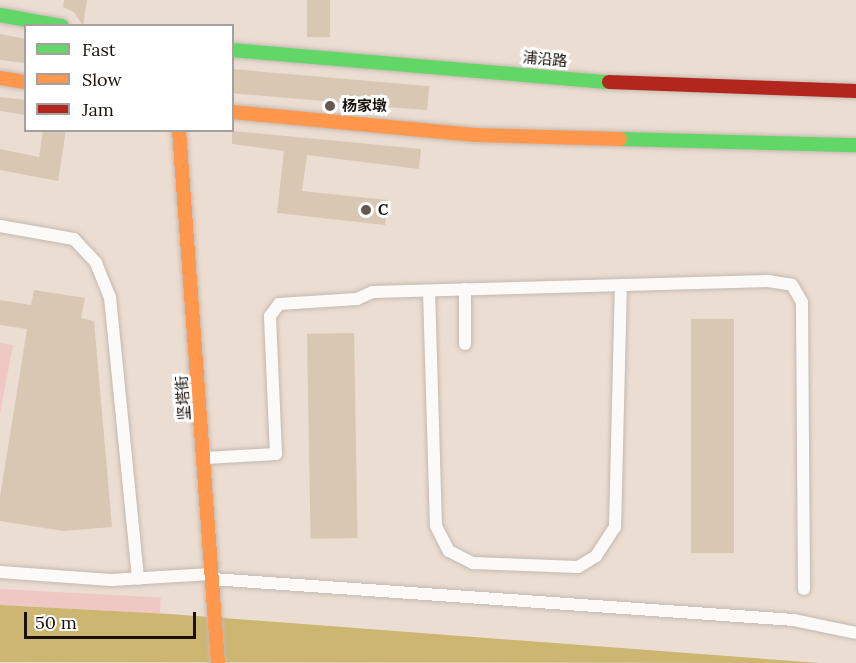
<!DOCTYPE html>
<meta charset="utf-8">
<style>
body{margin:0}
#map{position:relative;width:856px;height:663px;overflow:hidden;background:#ecddd2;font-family:Lora,"Noto Sans SC",serif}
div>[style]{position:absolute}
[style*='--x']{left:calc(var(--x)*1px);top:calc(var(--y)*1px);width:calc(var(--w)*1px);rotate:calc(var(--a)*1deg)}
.green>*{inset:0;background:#f0c8c3;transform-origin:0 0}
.water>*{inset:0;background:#ccb672}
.building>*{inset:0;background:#d8c7b3;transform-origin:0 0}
.roads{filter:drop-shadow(0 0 2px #c4b9b0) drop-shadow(0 0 2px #c4b9b0)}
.lane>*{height:12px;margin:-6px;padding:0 6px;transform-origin:6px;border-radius:6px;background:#fcfaf8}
.fast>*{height:14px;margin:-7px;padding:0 7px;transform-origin:7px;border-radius:7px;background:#63d668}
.slow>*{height:14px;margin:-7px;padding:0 7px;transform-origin:7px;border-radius:7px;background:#ff974d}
.jam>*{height:14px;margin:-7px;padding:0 7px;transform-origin:7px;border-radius:7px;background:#b3261e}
.dots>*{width:16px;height:16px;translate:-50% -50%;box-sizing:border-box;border:3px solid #fff;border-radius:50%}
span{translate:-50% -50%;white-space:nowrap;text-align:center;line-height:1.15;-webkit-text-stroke:6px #fff;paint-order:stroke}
.street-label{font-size:15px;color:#1a110a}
.poi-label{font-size:15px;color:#1a110a;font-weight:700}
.left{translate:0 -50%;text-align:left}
.legend{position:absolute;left:24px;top:24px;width:210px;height:108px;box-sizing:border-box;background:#fff;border:2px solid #a3a09d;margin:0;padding:8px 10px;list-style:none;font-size:18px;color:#1a110a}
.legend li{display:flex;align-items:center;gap:12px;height:30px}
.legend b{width:30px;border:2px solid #a3a09d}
.scale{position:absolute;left:24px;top:612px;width:172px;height:27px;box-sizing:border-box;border:3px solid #1a110a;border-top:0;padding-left:8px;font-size:18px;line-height:21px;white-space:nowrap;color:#1a110a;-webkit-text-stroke:4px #fff;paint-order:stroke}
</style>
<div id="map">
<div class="green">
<div style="clip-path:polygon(0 343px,13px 345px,0 414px)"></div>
<div style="left:0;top:589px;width:161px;height:16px;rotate:3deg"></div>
</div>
<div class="water">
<div style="clip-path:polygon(0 605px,170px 614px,820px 663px,0 662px)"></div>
</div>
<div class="building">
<div style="clip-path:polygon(64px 0,87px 0,83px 26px,74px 12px,63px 7px)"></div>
<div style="left:307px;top:0;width:23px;height:37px"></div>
<div style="clip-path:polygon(0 34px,26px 39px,26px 63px,0 60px)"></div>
<div style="left:232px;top:69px;width:198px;height:24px;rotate:5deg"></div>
<div style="clip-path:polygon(0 97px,26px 100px,26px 115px,0 111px)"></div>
<div style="clip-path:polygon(43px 130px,66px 130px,58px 181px,0 170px,0 149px,39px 157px)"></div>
<div style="clip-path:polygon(232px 131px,421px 149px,419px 169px,307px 155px,302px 191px,388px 200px,385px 225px,277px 213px,284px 151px,232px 144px)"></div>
<div style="clip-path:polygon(34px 290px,85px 298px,81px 318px,94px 321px,112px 527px,63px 531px,0 521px,0 497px,27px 329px,0 325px,0 300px,31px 305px)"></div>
<div style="left:691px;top:319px;width:43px;height:234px"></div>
<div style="left:354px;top:333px;width:205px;height:47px;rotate:89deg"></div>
</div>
<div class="roads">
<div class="lane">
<div style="--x:0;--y:226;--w:75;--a:10"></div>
<div style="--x:74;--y:239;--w:33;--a:47"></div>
<div style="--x:96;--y:263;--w:37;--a:68"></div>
<div style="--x:110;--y:297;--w:283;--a:84.3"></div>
<div style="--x:429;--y:291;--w:235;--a:88.3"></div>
<div style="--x:436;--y:526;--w:28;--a:63"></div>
<div style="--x:449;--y:551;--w:27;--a:27"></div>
<div style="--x:473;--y:563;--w:105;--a:2.2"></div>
<div style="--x:578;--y:567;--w:21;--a:-31"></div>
<div style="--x:596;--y:556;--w:35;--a:-57"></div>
<div style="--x:615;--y:527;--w:242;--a:-88.6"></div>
<div style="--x:465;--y:344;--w:55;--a:-90"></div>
<div style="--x:205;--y:458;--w:71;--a:-3.2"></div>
<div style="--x:276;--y:454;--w:138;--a:-92.5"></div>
<div style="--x:270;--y:316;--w:15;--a:-53"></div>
<div style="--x:279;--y:304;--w:78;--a:-3.7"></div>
<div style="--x:357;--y:299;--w:17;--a:-24"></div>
<div style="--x:373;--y:292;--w:395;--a:-1.6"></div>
<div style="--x:768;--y:281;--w:24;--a:9"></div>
<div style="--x:792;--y:285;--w:20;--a:60"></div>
<div style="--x:802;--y:302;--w:287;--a:89.6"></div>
<div style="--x:0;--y:572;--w:111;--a:4.1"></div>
<div style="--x:111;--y:580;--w:100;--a:-3.4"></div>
<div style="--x:212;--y:579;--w:583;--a:4.03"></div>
<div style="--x:794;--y:620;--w:63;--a:11.8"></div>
</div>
<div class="fast">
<div style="--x:0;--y:15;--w:63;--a:10.1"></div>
<div style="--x:232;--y:50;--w:378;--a:4.9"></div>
<div style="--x:620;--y:139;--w:236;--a:1.5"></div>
</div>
<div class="slow">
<div style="--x:0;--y:78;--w:26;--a:9"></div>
<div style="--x:232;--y:112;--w:244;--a:5.4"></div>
<div style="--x:475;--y:135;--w:145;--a:1.6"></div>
<div style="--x:179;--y:130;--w:534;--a:85.82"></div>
</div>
<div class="jam">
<div style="--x:609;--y:82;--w:247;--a:2.1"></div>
</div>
</div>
<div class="dots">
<div style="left:330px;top:106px;background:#645850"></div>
<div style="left:366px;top:210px;background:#645850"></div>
</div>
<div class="street-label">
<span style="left:545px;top:59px;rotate:5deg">浦沿路</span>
<span style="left:183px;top:398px;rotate:-94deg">坚塔街</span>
</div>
<div class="poi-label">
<span class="left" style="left:342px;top:106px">杨家墩</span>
<span class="left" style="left:378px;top:210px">C</span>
</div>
<ul class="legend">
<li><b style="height:8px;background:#63d668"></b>Fast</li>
<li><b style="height:8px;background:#ff974d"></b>Slow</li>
<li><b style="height:8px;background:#b3261e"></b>Jam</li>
</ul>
<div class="scale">50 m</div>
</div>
